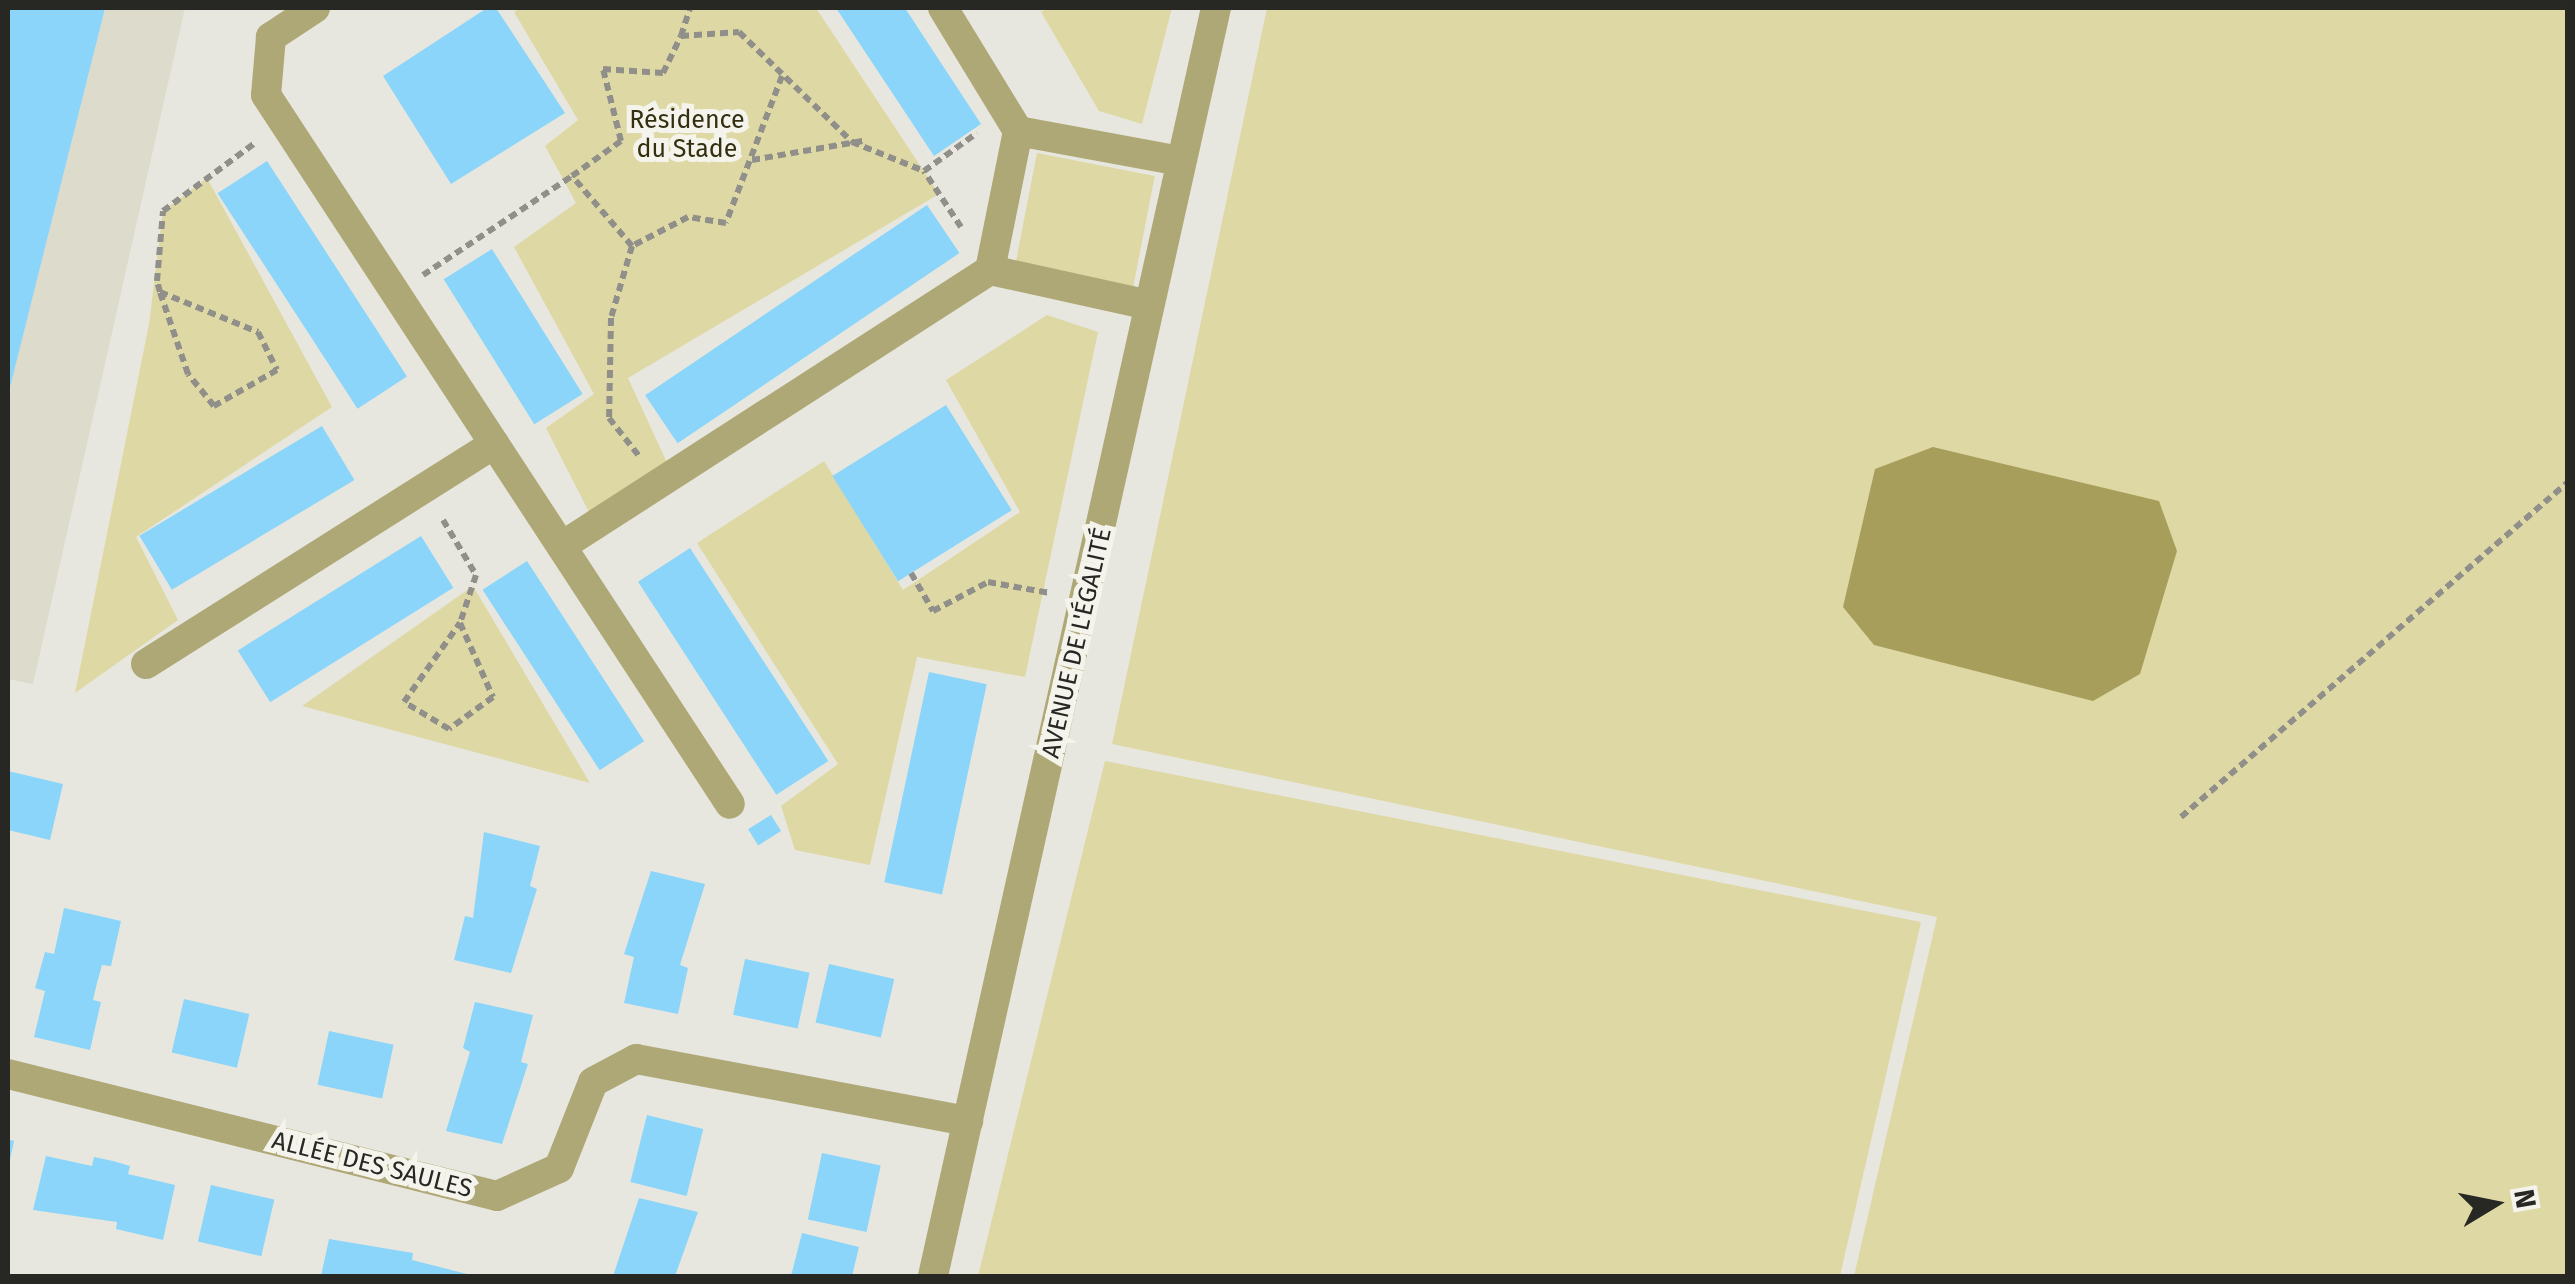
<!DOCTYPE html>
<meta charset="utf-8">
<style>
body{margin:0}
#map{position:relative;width:2575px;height:1284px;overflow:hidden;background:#e8e7df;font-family:"Fira Sans",sans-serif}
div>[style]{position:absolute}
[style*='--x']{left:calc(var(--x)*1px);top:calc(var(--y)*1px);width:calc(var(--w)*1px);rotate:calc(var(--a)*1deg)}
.built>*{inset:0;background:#dddbcb}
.green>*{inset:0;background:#ded8a4;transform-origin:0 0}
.water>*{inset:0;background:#a89e5b}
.building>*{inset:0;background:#8ad5f9;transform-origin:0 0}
.path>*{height:6px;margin-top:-3px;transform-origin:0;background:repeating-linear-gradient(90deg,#908f89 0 8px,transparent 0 13px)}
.minor>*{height:30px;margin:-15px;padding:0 15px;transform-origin:15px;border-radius:15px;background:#aea876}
span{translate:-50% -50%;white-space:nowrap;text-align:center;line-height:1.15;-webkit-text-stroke:10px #f5f4ec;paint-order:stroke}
.park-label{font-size:25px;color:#342f10}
.street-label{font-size:25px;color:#272724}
.frame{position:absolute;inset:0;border:10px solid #272724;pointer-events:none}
.north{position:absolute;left:2445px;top:1154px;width:100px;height:100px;-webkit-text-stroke:8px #f5f4ec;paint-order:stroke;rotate:80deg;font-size:28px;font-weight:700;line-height:40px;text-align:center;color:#272724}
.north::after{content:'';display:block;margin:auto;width:35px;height:45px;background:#272724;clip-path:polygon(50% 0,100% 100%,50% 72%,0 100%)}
</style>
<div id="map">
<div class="built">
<div style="clip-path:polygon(8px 8px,185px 8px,33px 684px,8px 679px)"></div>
</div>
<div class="green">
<div style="clip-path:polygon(521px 8px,816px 8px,939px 194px,628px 378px,669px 467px,589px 512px,546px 428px,594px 394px,514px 247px,576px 203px,545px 146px,578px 120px,514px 12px)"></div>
<div style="clip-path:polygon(1049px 8px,1172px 8px,1142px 124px,1099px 111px,1041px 12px)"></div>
<div style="clip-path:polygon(1267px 8px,2567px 8px,2567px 1276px,1854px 1276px,1937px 917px,1112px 744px)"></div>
<div style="left:1037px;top:153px;width:120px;height:114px;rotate:11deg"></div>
<div style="clip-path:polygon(207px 178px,332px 407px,136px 537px,178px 620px,75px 693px,149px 324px,163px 211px)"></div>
<div style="clip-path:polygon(1047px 315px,1098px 332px,1025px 677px,917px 657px,870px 865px,795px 850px,781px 806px,838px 764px,697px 543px,824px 461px,903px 590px,1020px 512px,946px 380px)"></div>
<div style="clip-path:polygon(473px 586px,590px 783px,302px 706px)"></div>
<div style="clip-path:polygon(1105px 761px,1921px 922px,1840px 1276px,978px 1276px)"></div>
</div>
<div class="water">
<div style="clip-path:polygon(1933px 447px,2159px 501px,2177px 551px,2140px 674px,2093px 701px,1874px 645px,1843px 607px,1875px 469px)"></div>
</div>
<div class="building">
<div style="clip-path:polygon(8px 8px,105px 8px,9px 391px,8px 391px)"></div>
<div style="clip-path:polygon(487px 8px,496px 8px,565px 113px,451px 184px,383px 76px)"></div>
<div style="clip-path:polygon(836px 8px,905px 8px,981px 124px,934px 156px)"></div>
<div style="left:267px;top:161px;width:257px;height:59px;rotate:57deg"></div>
<div style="left:927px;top:205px;width:58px;height:340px;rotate:56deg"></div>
<div style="left:492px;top:249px;width:171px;height:57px;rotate:58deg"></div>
<div style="left:946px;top:405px;width:124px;height:134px;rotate:58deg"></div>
<div style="left:322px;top:426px;width:63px;height:213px;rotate:59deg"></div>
<div style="left:421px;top:536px;width:61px;height:216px;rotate:58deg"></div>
<div style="left:690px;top:548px;width:254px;height:62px;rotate:57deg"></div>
<div style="left:527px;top:561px;width:215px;height:53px;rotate:57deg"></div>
<div style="left:929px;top:672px;width:59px;height:215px;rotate:12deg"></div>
<div style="clip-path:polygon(8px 771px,63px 784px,50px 840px,8px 830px)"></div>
<div style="left:771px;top:815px;width:19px;height:27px;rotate:58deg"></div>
<div style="clip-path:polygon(484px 832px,540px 846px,530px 886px,537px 889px,511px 973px,454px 960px,465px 916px,473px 918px)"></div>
<div style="clip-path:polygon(651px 871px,705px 884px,680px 965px,688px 968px,678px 1014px,624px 1003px,634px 957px,624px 954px)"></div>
<div style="clip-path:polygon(64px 908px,121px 921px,111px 966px,102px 965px,97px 983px,93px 1000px,101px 1002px,90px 1050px,34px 1037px,45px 991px,35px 988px,45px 952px,54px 954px)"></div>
<div style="left:745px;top:959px;width:66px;height:57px;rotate:12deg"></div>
<div style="left:829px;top:964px;width:67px;height:60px;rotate:13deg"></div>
<div style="left:184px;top:999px;width:67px;height:55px;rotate:13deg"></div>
<div style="clip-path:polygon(475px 1002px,533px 1015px,521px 1062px,528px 1064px,502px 1144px,446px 1131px,470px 1052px,463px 1048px)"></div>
<div style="left:329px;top:1031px;width:66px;height:55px;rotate:12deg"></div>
<div style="left:647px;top:1115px;width:58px;height:69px;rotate:14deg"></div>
<div style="clip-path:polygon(8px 1139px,14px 1141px,9px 1164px,8px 1163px)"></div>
<div style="left:822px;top:1153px;width:60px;height:68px;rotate:12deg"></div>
<div style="clip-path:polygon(46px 1156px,92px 1166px,94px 1157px,113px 1161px,130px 1166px,128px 1174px,175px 1185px,163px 1240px,116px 1229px,117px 1222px,33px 1210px)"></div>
<div style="left:211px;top:1185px;width:65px;height:58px;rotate:13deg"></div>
<div style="clip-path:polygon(639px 1198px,698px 1212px,675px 1276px,613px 1276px)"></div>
<div style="clip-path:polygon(802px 1233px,859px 1247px,852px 1276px,791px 1276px)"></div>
<div style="clip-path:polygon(329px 1239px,413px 1253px,412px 1260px,475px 1276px,321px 1276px)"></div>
</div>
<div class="path">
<div style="--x:681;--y:36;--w:29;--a:-72"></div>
<div style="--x:782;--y:76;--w:157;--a:110.9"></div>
<div style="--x:726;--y:223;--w:38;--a:-171"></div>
<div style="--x:688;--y:217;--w:63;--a:152.6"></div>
<div style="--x:632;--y:246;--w:92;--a:-130.6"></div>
<div style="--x:572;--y:176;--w:60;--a:-35.5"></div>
<div style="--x:621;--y:141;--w:74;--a:-104"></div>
<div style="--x:603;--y:69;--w:60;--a:3.8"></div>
<div style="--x:663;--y:73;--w:41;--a:-64.1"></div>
<div style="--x:681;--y:36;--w:58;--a:-3.9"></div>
<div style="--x:739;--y:32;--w:158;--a:44.2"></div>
<div style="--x:852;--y:142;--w:78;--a:21.9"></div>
<div style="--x:752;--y:160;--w:112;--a:-9.8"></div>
<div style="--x:961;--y:227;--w:67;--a:-123.5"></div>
<div style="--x:924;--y:171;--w:65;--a:-35.6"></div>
<div style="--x:632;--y:246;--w:75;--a:106.3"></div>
<div style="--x:611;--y:318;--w:100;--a:91.1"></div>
<div style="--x:609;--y:418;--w:48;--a:51.7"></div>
<div style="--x:423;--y:275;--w:179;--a:-33.6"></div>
<div style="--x:160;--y:292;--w:106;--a:22.2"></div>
<div style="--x:258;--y:332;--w:42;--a:63.4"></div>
<div style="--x:277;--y:370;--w:73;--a:150.3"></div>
<div style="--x:214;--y:406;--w:41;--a:-129.1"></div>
<div style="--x:188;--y:374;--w:87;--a:-108.9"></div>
<div style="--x:160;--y:292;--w:11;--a:-105"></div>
<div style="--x:157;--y:281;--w:70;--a:-85.1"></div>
<div style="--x:163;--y:211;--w:114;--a:-36.5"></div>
<div style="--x:443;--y:520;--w:64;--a:59"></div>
<div style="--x:476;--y:575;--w:51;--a:108.4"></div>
<div style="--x:460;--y:623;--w:81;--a:66"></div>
<div style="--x:493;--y:697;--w:54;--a:144"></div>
<div style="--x:449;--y:729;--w:52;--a:-149"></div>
<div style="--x:404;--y:702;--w:97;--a:-54.7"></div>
<div style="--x:911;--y:573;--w:44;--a:59.9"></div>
<div style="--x:933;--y:611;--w:62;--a:-27.8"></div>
<div style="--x:988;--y:582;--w:63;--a:10.1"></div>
<div style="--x:2181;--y:817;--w:512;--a:-40.88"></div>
</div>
<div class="minor">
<div style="--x:315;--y:8;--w:53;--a:146.6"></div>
<div style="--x:271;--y:37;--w:58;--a:94.9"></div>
<div style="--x:266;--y:95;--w:847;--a:56.8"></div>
<div style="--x:943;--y:8;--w:144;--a:58.6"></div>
<div style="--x:1018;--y:131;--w:165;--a:10.5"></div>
<div style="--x:990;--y:270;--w:142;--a:-78.6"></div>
<div style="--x:562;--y:546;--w:509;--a:-32.82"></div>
<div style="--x:990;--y:270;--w:163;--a:12.4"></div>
<div style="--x:146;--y:664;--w:412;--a:-32.3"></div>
<div style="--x:8;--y:1074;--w:504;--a:14.01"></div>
<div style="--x:497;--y:1196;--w:68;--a:-24.3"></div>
<div style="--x:559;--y:1168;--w:92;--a:-68.4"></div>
<div style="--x:593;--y:1082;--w:49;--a:-28.1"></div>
<div style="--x:636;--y:1059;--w:338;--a:10.6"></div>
<div style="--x:933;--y:1276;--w:1299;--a:-77.42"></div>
</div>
<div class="park-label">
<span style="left:687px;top:135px">Résidence<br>du Stade</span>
</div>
<div class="street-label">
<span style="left:1077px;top:643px;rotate:-77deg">AVENUE DE L'ÉGALITÉ</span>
<span style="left:372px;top:1165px;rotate:14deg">ALLÉE DES SAULES</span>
</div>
<div class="frame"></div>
<div class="north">N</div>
</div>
